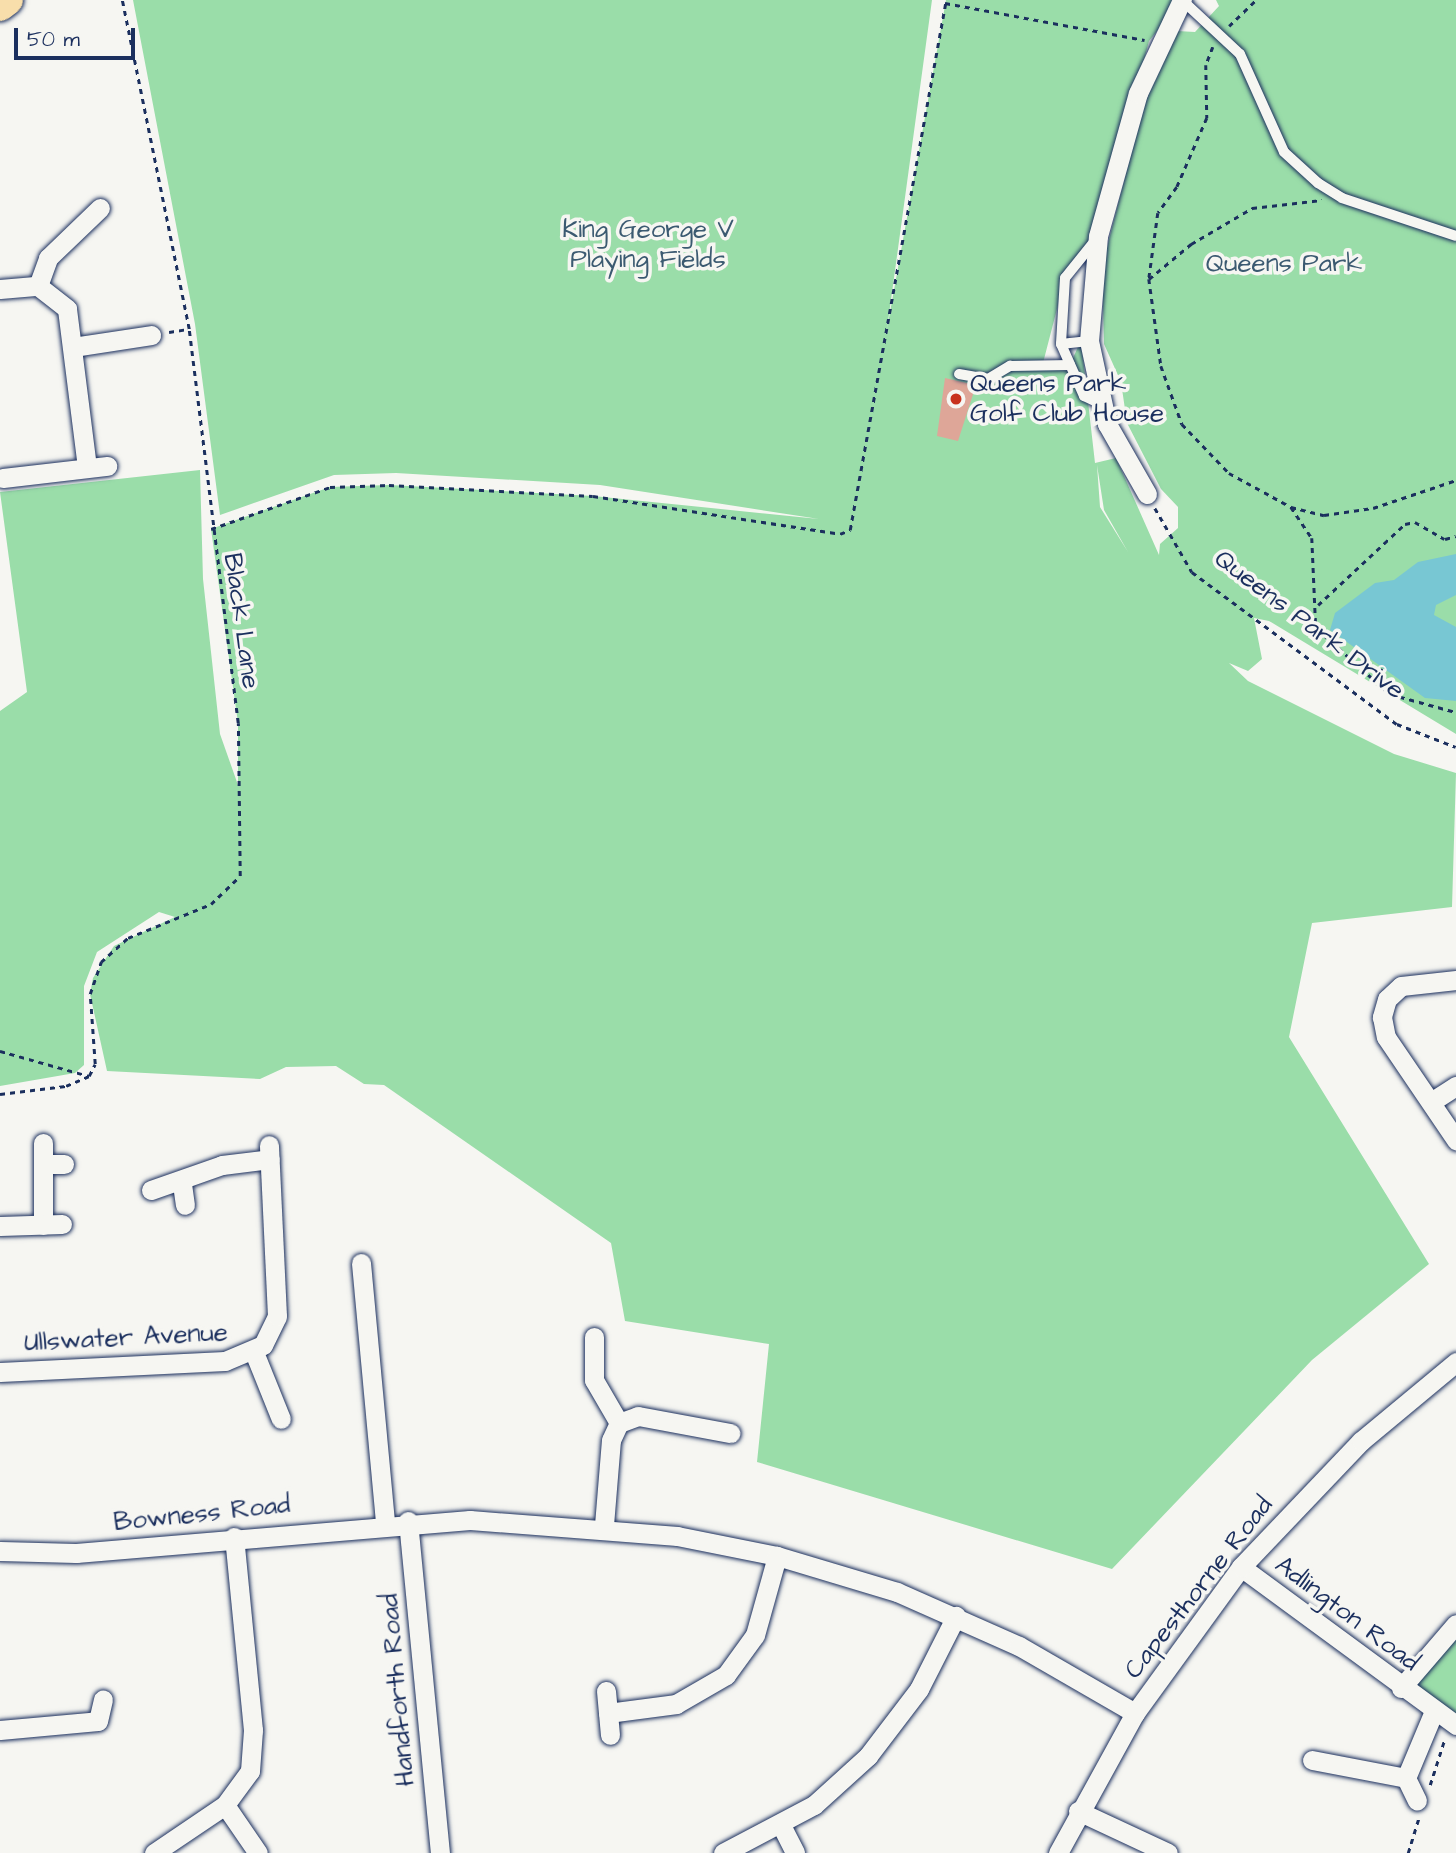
<!DOCTYPE html>
<style>
body{margin:0}
#map{position:relative;width:1456px;height:1853px;overflow:hidden;background:#f6f6f2;font-family:"Architects Daughter",sans-serif}
div>[style]{position:absolute}
[style*='--x']{left:calc(var(--x)*1px);top:calc(var(--y)*1px);width:calc(var(--w)*1px);rotate:calc(var(--a)*1deg)}
.green>*{inset:0;background:#9adda9}
.water>*{inset:0;background:#78c7d3}
.building>*{inset:0;background:#dea698}
.path>*{height:2.5px;margin-top:-1.25px;transform-origin:0;background:repeating-linear-gradient(90deg,#1b2f5e 0 5px,transparent 0 10px)}
.roads{filter:drop-shadow(0 0 2px #1b2f5e) drop-shadow(0 0 2px #1b2f5e)}
.service>*{height:10px;margin:-5px;padding:0 5px;transform-origin:5px;border-radius:5px;background:#f6f6f2}
.minor>*{height:19px;margin:-9.5px;padding:0 9.5px;transform-origin:9.5px;border-radius:9.5px;background:#f6f6f2}
.primary>*{height:30px;margin:-15px;padding:0 15px;transform-origin:15px;border-radius:15px;background:#f8deab}
.dots>*{width:19px;height:19px;translate:-50% -50%;box-sizing:border-box;border:4px solid #f6f6f2;border-radius:50%}
span{translate:-50% -50%;white-space:nowrap;text-align:center;line-height:1.15;-webkit-text-stroke:7px #f6f6f2;paint-order:stroke}
.park-label{font-size:26px;color:#3b5a71}
.poi-label{font-size:26px;color:#1b2f5e}
.left{translate:0 -50%;text-align:left}
.street-label{font-size:26px;color:#1b2f5e}
.scale{position:absolute;left:14px;top:28px;width:121px;height:32px;box-sizing:border-box;border:4px solid #1b2f5e;border-top:0;padding-left:9px;font-size:21px;line-height:24px;white-space:nowrap;color:#1b2f5e;-webkit-text-stroke:5px #f6f6f2;paint-order:stroke}
</style>
<div id="map">
<div class="green">
<div style="clip-path:polygon(evenodd,133px 0,932px 0,887px 329px,946px 0,1182px 0,1149px 41px,1098px 236px,1065px 278px,1043px 363px,1070px 365px,1081px 340px,1095px 463px,1116px 458px,1159px 555px,1160px 544px,1178px 528px,1178px 507px,1161px 489px,1127px 423px,1121px 382px,1104px 344px,1102px 267px,1144px 103px,1177px 31px,1195px 32px,1219px 6px,1216px 0,1456px 0,1456px 734px,1269px 621px,1254px 618px,1262px 659px,1248px 671px,1229px 663px,1248px 681px,1394px 754px,1456px 773px,1452px 907px,1312px 923px,1289px 1037px,1429px 1264px,1312px 1360px,1112px 1569px,757px 1462px,769px 1344px,625px 1321px,611px 1243px,384px 1085px,364px 1084px,336px 1066px,286px 1067px,260px 1079px,107px 1071px,90px 994px,93px 978px,114px 946px,175px 917px,159px 912px,97px 952px,84px 986px,84px 1065px,75px 1073px,0 1086px,0 711px,27px 692px,0 492px,200px 470px,203px 579px,220px 734px,238px 785px,238px 723px,211px 529px,330px 487px,389px 485px,593px 496px,819px 519px,600px 485px,396px 473px,334px 475px,220px 515px,195px 324px,133px 0,1097px 465px,1104px 510px,1128px 552px,1100px 507px,1097px 465px)"></div>
<div style="clip-path:polygon(1456px 1624px,1456px 1725px,1401px 1688px)"></div>
</div>
<div class="water">
<div style="clip-path:polygon(1456px 554px,1456px 595px,1436px 605px,1434px 615px,1456px 627px,1456px 701px,1425px 698px,1330px 630px,1335px 613px,1375px 583px,1394px 580px,1418px 562px)"></div>
</div>
<div class="building">
<div style="clip-path:polygon(945px 378px,976px 385px,958px 441px,937px 436px)"></div>
</div>
<div class="path">
<div style="--x:945;--y:3;--w:203;--a:10.5"></div>
<div style="--x:1229;--y:26;--w:37;--a:-44"></div>
<div style="--x:1213;--y:47;--w:19;--a:111"></div>
<div style="--x:1206;--y:65;--w:53;--a:88.9"></div>
<div style="--x:1207;--y:118;--w:75;--a:113.5"></div>
<div style="--x:1177;--y:187;--w:32;--a:126"></div>
<div style="--x:1158;--y:213;--w:67;--a:97.8"></div>
<div style="--x:1149;--y:279;--w:88;--a:82.1"></div>
<div style="--x:1161;--y:366;--w:62;--a:70.1"></div>
<div style="--x:1182;--y:424;--w:68;--a:46.2"></div>
<div style="--x:1229;--y:473;--w:71;--a:28.7"></div>
<div style="--x:1291;--y:507;--w:37;--a:56"></div>
<div style="--x:1312;--y:538;--w:90;--a:87.5"></div>
<div style="--x:1316;--y:628;--w:99;--a:41.7"></div>
<div style="--x:1390;--y:694;--w:68;--a:15.3"></div>
<div style="--x:1149;--y:279;--w:55;--a:-39.8"></div>
<div style="--x:1191;--y:244;--w:71;--a:-30.5"></div>
<div style="--x:1252;--y:208;--w:70;--a:-6.5"></div>
<div style="--x:169;--y:332;--w:20;--a:-9"></div>
<div style="--x:1291;--y:507;--w:34;--a:14"></div>
<div style="--x:1324;--y:515;--w:49;--a:-8.1"></div>
<div style="--x:1373;--y:508;--w:88;--a:-18.6"></div>
<div style="--x:1155;--y:508;--w:74;--a:60"></div>
<div style="--x:1192;--y:572;--w:255;--a:36.6"></div>
<div style="--x:1397;--y:724;--w:63;--a:21.3"></div>
<div style="--x:211;--y:529;--w:126;--a:-19.4"></div>
<div style="--x:330;--y:487;--w:59;--a:-1.9"></div>
<div style="--x:389;--y:485;--w:204;--a:3.1"></div>
<div style="--x:593;--y:496;--w:250;--a:8.7"></div>
<div style="--x:840;--y:534;--w:11;--a:-22"></div>
<div style="--x:850;--y:530;--w:539;--a:-79.73"></div>
<div style="--x:1318;--y:605;--w:119;--a:-43"></div>
<div style="--x:1405;--y:524;--w:10;--a:-11"></div>
<div style="--x:1415;--y:522;--w:34;--a:30"></div>
<div style="--x:1445;--y:539;--w:11;--a:-15"></div>
<div style="--x:0;--y:1051;--w:92;--a:15.7"></div>
<div style="--x:89;--y:1076;--w:13;--a:-63"></div>
<div style="--x:95;--y:1064;--w:70;--a:-94.1"></div>
<div style="--x:90;--y:994;--w:34;--a:-71"></div>
<div style="--x:101;--y:962;--w:36;--a:-42"></div>
<div style="--x:128;--y:938;--w:90;--a:-22.3"></div>
<div style="--x:211;--y:904;--w:40;--a:-44"></div>
<div style="--x:240;--y:876;--w:153;--a:-90.7"></div>
<div style="--x:238;--y:723;--w:397;--a:-97.1"></div>
<div style="--x:189;--y:329;--w:336;--a:-101.5"></div>
<div style="--x:0;--y:1094;--w:66;--a:-6.9"></div>
<div style="--x:66;--y:1086;--w:25;--a:-23"></div>
<div style="--x:1430;--y:1785;--w:49;--a:-72.3"></div>
<div style="--x:1408;--y:1853;--w:37;--a:-73"></div>
</div>
<div class="roads">
<div class="service">
<div style="--x:1182;--y:0;--w:79;--a:43"></div>
<div style="--x:1240;--y:54;--w:107;--a:65.8"></div>
<div style="--x:1284;--y:152;--w:46;--a:42.4"></div>
<div style="--x:1318;--y:183;--w:28;--a:32"></div>
<div style="--x:1342;--y:198;--w:120;--a:18.4"></div>
<div style="--x:1094;--y:242;--w:46;--a:128.9"></div>
<div style="--x:1065;--y:278;--w:66;--a:93.5"></div>
<div style="--x:1061;--y:344;--w:57;--a:66.1"></div>
<div style="--x:1084;--y:396;--w:21;--a:25"></div>
<div style="--x:1061;--y:344;--w:28;--a:-6"></div>
<div style="--x:959;--y:374;--w:29;--a:10"></div>
<div style="--x:988;--y:379;--w:26;--a:-31"></div>
<div style="--x:1010;--y:366;--w:60;--a:-1"></div>
</div>
<div class="minor">
<div style="--x:38;--y:286;--w:30;--a:-70"></div>
<div style="--x:48;--y:258;--w:72;--a:-43.9"></div>
<div style="--x:0;--y:289;--w:38;--a:-5"></div>
<div style="--x:38;--y:286;--w:37;--a:38"></div>
<div style="--x:67;--y:309;--w:160;--a:82.8"></div>
<div style="--x:73;--y:347;--w:79;--a:-8.7"></div>
<div style="--x:3;--y:478;--w:105;--a:-6.6"></div>
<div style="--x:1147;--y:494;--w:81;--a:-119.7"></div>
<div style="--x:1107;--y:424;--w:85;--a:-102.2"></div>
<div style="--x:1089;--y:341;--w:105;--a:-85.1"></div>
<div style="--x:1098;--y:236;--w:148;--a:-74.4"></div>
<div style="--x:1138;--y:93;--w:103;--a:-64.7"></div>
<div style="--x:1456;--y:980;--w:55;--a:173.8"></div>
<div style="--x:1401;--y:986;--w:19;--a:137"></div>
<div style="--x:1387;--y:999;--w:19;--a:106"></div>
<div style="--x:1382;--y:1017;--w:20;--a:79"></div>
<div style="--x:1386;--y:1037;--w:125;--a:55.8"></div>
<div style="--x:1431;--y:1102;--w:30;--a:-33"></div>
<div style="--x:43;--y:1164;--w:21;--a:0"></div>
<div style="--x:182;--y:1184;--w:21;--a:82"></div>
<div style="--x:151;--y:1190;--w:75;--a:-19.4"></div>
<div style="--x:222;--y:1165;--w:48;--a:-7.1"></div>
<div style="--x:43;--y:1225;--w:82;--a:-90"></div>
<div style="--x:0;--y:1226;--w:62;--a:-1.8"></div>
<div style="--x:361;--y:1263;--w:260;--a:84.7"></div>
<div style="--x:594;--y:1337;--w:43;--a:90"></div>
<div style="--x:594;--y:1380;--w:50;--a:59.8"></div>
<div style="--x:254;--y:1352;--w:72;--a:68.1"></div>
<div style="--x:0;--y:1372;--w:225;--a:-2.8"></div>
<div style="--x:225;--y:1361;--w:41;--a:-22.8"></div>
<div style="--x:263;--y:1345;--w:32;--a:-64"></div>
<div style="--x:277;--y:1316;--w:171;--a:-92.7"></div>
<div style="--x:408;--y:1521;--w:334;--a:84.5"></div>
<div style="--x:604;--y:1525;--w:85;--a:-85.3"></div>
<div style="--x:611;--y:1440;--w:19;--a:-65"></div>
<div style="--x:619;--y:1423;--w:20;--a:-20"></div>
<div style="--x:638;--y:1416;--w:94;--a:10.5"></div>
<div style="--x:0;--y:1551;--w:76;--a:1.5"></div>
<div style="--x:76;--y:1553;--w:395;--a:-4.8"></div>
<div style="--x:470;--y:1520;--w:208;--a:4.4"></div>
<div style="--x:677;--y:1536;--w:102;--a:11.3"></div>
<div style="--x:777;--y:1556;--w:125;--a:16.7"></div>
<div style="--x:897;--y:1592;--w:133;--a:23.9"></div>
<div style="--x:1019;--y:1646;--w:134;--a:30"></div>
<div style="--x:1241;--y:1567;--w:267;--a:36.3"></div>
<div style="--x:1401;--y:1688;--w:84;--a:-49.3"></div>
<div style="--x:606;--y:1691;--w:44;--a:84.8"></div>
<div style="--x:608;--y:1713;--w:69;--a:-7.5"></div>
<div style="--x:676;--y:1704;--w:58;--a:-30.1"></div>
<div style="--x:726;--y:1675;--w:49;--a:-54.1"></div>
<div style="--x:755;--y:1635;--w:82;--a:-74.4"></div>
<div style="--x:0;--y:1730;--w:98;--a:-5.2"></div>
<div style="--x:98;--y:1721;--w:22;--a:-77"></div>
<div style="--x:1312;--y:1760;--w:96;--a:10.8"></div>
<div style="--x:1406;--y:1778;--w:25;--a:64"></div>
<div style="--x:1406;--y:1778;--w:73;--a:-67.3"></div>
<div style="--x:225;--y:1805;--w:58;--a:55.5"></div>
<div style="--x:1078;--y:1811;--w:99;--a:25"></div>
<div style="--x:781;--y:1825;--w:31;--a:63"></div>
<div style="--x:154;--y:1853;--w:86;--a:-34.1"></div>
<div style="--x:225;--y:1805;--w:42;--a:-53.7"></div>
<div style="--x:250;--y:1771;--w:41;--a:-85.8"></div>
<div style="--x:253;--y:1730;--w:194;--a:-95.6"></div>
<div style="--x:723;--y:1853;--w:103;--a:-27.8"></div>
<div style="--x:814;--y:1805;--w:73;--a:-42.2"></div>
<div style="--x:868;--y:1756;--w:84;--a:-52.7"></div>
<div style="--x:919;--y:1689;--w:82;--a:-63.1"></div>
<div style="--x:1058;--y:1853;--w:160;--a:-61.2"></div>
<div style="--x:1135;--y:1713;--w:180;--a:-54"></div>
<div style="--x:1241;--y:1567;--w:174;--a:-46.4"></div>
<div style="--x:1361;--y:1441;--w:124;--a:-39.7"></div>
</div>
<div class="primary">
<div style="--x:0;--y:6;--w:10;--a:-37"></div>
</div>
</div>
<div class="dots">
<div style="left:956px;top:399px;background:#c8321e"></div>
</div>
<div class="park-label">
<span style="left:648px;top:245px">King George V<br>Playing Fields</span>
<span style="left:1284px;top:264px">Queens Park</span>
</div>
<div class="poi-label">
<span class="left" style="left:970px;top:399px">Queens Park<br>Golf Club House</span>
</div>
<div class="street-label">
<span style="left:241px;top:621px;rotate:82deg">Black Lane</span>
<span style="left:1309px;top:625px;rotate:37deg">Queens Park Drive</span>
<span style="left:126px;top:1338px;rotate:-3deg">Ullswater Avenue</span>
<span style="left:202px;top:1514px;rotate:-6deg">Bowness Road</span>
<span style="left:1199px;top:1588px;rotate:-52deg">Capesthorne Road</span>
<span style="left:1347px;top:1614px;rotate:37deg">Adlington Road</span>
<span style="left:398px;top:1690px;rotate:-95deg">Handforth Road</span>
</div>
<div class="scale">50 m</div>
</div>
